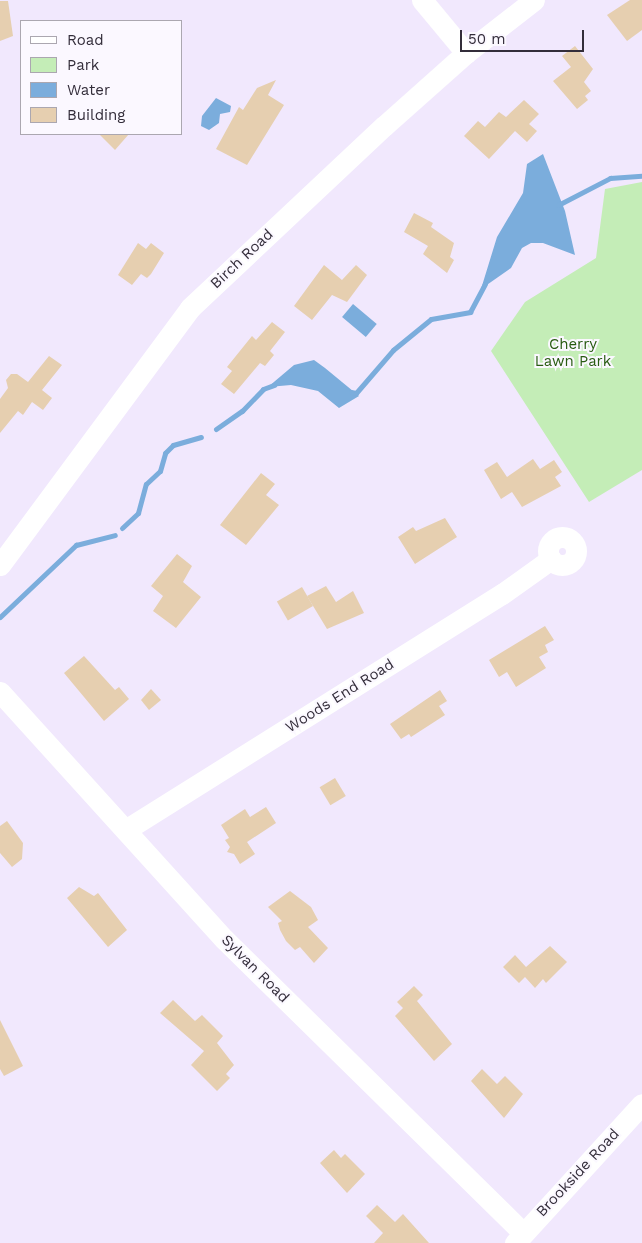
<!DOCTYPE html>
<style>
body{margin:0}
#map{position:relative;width:642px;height:1243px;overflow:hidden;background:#f1e8fd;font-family:"Work Sans",sans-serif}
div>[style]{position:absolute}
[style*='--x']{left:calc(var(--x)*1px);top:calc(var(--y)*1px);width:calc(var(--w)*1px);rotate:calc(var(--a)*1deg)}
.green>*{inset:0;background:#c4edb7}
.water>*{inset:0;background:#7baddc;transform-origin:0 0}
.stream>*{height:5px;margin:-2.5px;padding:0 2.5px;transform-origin:2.5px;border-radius:2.5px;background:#7baddc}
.building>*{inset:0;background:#e6cfb0;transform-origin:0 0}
.minor>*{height:21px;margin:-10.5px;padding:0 10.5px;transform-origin:10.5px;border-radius:10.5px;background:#fff}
.minor>.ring{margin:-10.5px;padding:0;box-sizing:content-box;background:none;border:21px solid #fff;border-radius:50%}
span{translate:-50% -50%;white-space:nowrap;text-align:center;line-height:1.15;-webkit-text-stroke:4px #fbf8ff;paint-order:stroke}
.street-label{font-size:15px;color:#332d3a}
.park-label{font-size:15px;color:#295c12}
.legend{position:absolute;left:20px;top:20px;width:162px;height:115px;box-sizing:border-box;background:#fbf8ff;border:1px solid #aba7b0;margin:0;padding:6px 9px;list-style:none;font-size:15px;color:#332d3a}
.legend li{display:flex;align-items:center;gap:10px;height:25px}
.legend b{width:25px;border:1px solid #aba7b0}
.scale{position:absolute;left:460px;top:30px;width:124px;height:22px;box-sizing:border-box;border:2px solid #332d3a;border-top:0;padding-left:6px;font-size:15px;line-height:18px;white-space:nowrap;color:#332d3a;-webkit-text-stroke:4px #fbf8ff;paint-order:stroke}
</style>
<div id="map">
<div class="green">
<div style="clip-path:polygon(642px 182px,642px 470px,589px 502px,491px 351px,525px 302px,596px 258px,605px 189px)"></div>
</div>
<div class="water">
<div style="clip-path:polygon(216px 98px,231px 106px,230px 112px,220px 114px,219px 123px,209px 130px,201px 126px,202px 116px)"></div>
<div style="clip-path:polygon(543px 154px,565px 211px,575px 255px,543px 243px,531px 243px,522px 248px,511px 268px,481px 289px,497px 237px,523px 193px,527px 164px)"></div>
<div style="left:353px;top:304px;width:31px;height:17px;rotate:40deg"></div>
<div style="clip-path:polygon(314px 360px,325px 368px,359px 396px,339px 408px,318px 391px,291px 385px,268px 387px,294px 365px)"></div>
</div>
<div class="stream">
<div style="--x:558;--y:205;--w:59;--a:-27.4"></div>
<div style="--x:610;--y:178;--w:32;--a:-4"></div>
<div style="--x:351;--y:392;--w:5;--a:11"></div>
<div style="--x:356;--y:393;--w:57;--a:-49.3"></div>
<div style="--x:393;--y:350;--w:49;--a:-39.2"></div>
<div style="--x:431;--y:319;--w:40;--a:-10"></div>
<div style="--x:470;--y:312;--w:32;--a:-62"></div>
<div style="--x:216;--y:429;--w:32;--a:-35"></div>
<div style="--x:242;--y:411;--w:30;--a:-46"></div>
<div style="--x:263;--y:389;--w:12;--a:-20"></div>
<div style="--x:122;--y:528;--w:22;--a:-43"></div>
<div style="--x:138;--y:513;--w:30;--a:-75"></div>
<div style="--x:146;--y:484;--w:19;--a:-43"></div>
<div style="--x:160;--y:471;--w:19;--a:-74"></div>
<div style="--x:165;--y:453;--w:11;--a:-45"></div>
<div style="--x:173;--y:445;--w:29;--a:-16"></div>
<div style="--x:0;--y:617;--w:105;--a:-43.5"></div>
<div style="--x:76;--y:545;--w:40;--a:-14.4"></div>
</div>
<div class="building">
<div style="clip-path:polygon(630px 0,642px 0,642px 30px,627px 41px,607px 15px)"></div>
<div style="clip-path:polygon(0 1px,8px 1px,13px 36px,0 41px)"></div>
<div style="clip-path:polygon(575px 46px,593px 69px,584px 82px,591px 91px,585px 96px,588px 100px,577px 109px,553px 81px,571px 67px,562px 56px)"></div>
<div style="clip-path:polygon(276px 80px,268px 95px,284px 105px,247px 165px,216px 149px,239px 107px,243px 110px,257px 88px)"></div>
<div style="clip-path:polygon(524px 100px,539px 114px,529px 124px,537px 131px,527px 142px,515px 131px,489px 159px,464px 136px,478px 121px,485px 127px,499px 112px,506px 117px)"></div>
<div style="clip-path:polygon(99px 134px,129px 134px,115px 150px)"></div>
<div style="clip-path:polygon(414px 213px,433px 223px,431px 227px,454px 243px,450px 257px,454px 260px,447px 273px,423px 254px,428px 246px,404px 232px)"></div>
<div style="clip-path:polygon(138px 243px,146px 249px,151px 243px,164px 253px,151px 274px,147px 278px,141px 274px,132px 285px,118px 275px)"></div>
<div style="clip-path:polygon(324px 265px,342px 280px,356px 265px,367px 275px,347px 302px,332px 295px,312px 320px,294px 306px)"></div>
<div style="clip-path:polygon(272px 322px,285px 332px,270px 351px,274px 355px,265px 366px,260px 363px,234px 394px,221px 384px,232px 371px,227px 367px,252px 336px,256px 340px)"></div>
<div style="clip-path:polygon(49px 356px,62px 365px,42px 390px,52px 398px,43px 410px,32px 402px,23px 415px,18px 411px,0 433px,0 399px,8px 388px,6px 380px,11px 374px,17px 374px,28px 382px)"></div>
<div style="clip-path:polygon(533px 459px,540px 469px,554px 460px,562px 472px,555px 477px,561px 486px,522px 507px,512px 492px,501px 499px,484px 470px,497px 462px,507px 477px)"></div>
<div style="clip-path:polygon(261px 473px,275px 484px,266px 495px,279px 505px,246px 545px,220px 525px)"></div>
<div style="clip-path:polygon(445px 518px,457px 537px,415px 564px,398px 537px,413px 527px,416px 531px)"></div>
<div style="clip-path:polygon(177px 554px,192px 566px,183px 582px,201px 597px,176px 628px,153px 611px,163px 596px,151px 586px)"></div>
<div style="clip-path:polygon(326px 586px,336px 602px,353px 591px,364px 613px,327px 629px,307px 596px)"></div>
<div style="left:302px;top:587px;width:22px;height:29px;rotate:60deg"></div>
<div style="clip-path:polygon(545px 626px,554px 640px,545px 645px,548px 652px,539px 657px,546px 668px,516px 687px,507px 672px,499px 677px,489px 660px)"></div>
<div style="clip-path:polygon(84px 656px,115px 690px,119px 687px,129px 699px,104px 721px,64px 673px)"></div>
<div style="clip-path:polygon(151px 689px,161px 700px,149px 710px,141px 700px)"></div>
<div style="clip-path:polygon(440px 690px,447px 701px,439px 706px,445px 715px,411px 737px,409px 734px,401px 739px,390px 724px)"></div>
<div style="left:335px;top:778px;width:21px;height:18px;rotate:59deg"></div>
<div style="clip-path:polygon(266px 807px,276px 823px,247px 842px,255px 854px,240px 864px,234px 854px,227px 852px,230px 847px,225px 840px,229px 838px,221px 825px,245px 809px,250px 817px)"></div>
<div style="clip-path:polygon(7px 821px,23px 843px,22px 859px,12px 867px,0 853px,0 826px)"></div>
<div style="clip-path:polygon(79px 887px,94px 896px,98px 893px,127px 930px,108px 947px,67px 898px)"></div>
<div style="clip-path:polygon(290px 891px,311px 907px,318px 920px,308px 927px,328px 948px,314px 963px,300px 947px,295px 950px,286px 941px,280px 930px,278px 923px,282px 921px,268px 907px)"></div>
<div style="clip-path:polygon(550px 946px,567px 962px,546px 983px,543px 979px,535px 988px,525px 977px,519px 983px,503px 967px,515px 955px,526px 967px)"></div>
<div style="clip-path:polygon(414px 986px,423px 995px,417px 1001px,452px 1044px,434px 1061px,395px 1016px,403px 1008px,397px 1002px)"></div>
<div style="clip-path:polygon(173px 1000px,195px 1021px,202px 1015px,223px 1036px,217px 1043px,234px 1065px,226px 1074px,230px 1078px,217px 1091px,191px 1065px,204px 1051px,160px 1013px)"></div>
<div style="clip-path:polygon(0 1020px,23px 1066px,4px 1076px,0 1069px)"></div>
<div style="clip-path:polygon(482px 1069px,497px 1084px,505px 1076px,523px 1094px,504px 1118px,471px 1081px)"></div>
<div style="clip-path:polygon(334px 1150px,341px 1158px,345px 1154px,365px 1174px,347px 1193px,320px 1163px)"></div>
<div style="clip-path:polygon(377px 1205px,395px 1222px,403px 1214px,429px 1243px,374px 1243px,383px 1233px,366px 1216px)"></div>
</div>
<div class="minor">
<div style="--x:422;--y:0;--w:69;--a:50.3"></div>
<div class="ring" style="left:548px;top:537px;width:7px;height:7px"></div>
<div style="--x:0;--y:565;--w:320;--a:-53.5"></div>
<div style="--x:190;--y:308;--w:266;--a:-43.2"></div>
<div style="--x:384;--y:126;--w:110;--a:-41.7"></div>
<div style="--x:466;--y:53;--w:86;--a:-37.9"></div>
<div style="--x:0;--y:692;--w:333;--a:47.8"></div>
<div style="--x:224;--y:939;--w:419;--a:44.5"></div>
<div style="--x:127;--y:829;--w:443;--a:-32.1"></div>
<div style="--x:502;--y:594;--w:60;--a:-35.5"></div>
<div style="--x:515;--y:1243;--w:188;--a:-47.6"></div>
</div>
<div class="street-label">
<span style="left:242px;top:259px;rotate:-43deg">Birch Road</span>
<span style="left:340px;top:696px;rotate:-32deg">Woods End Road</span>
<span style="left:255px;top:969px;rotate:45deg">Sylvan Road</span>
<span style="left:578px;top:1173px;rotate:-47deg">Brookside Road</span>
</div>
<div class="park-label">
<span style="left:573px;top:353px">Cherry<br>Lawn Park</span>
</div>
<ul class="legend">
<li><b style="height:6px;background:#fff"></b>Road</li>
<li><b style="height:14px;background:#c4edb7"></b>Park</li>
<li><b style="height:14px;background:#7baddc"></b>Water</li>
<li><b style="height:14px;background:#e6cfb0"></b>Building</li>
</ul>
<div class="scale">50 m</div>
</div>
